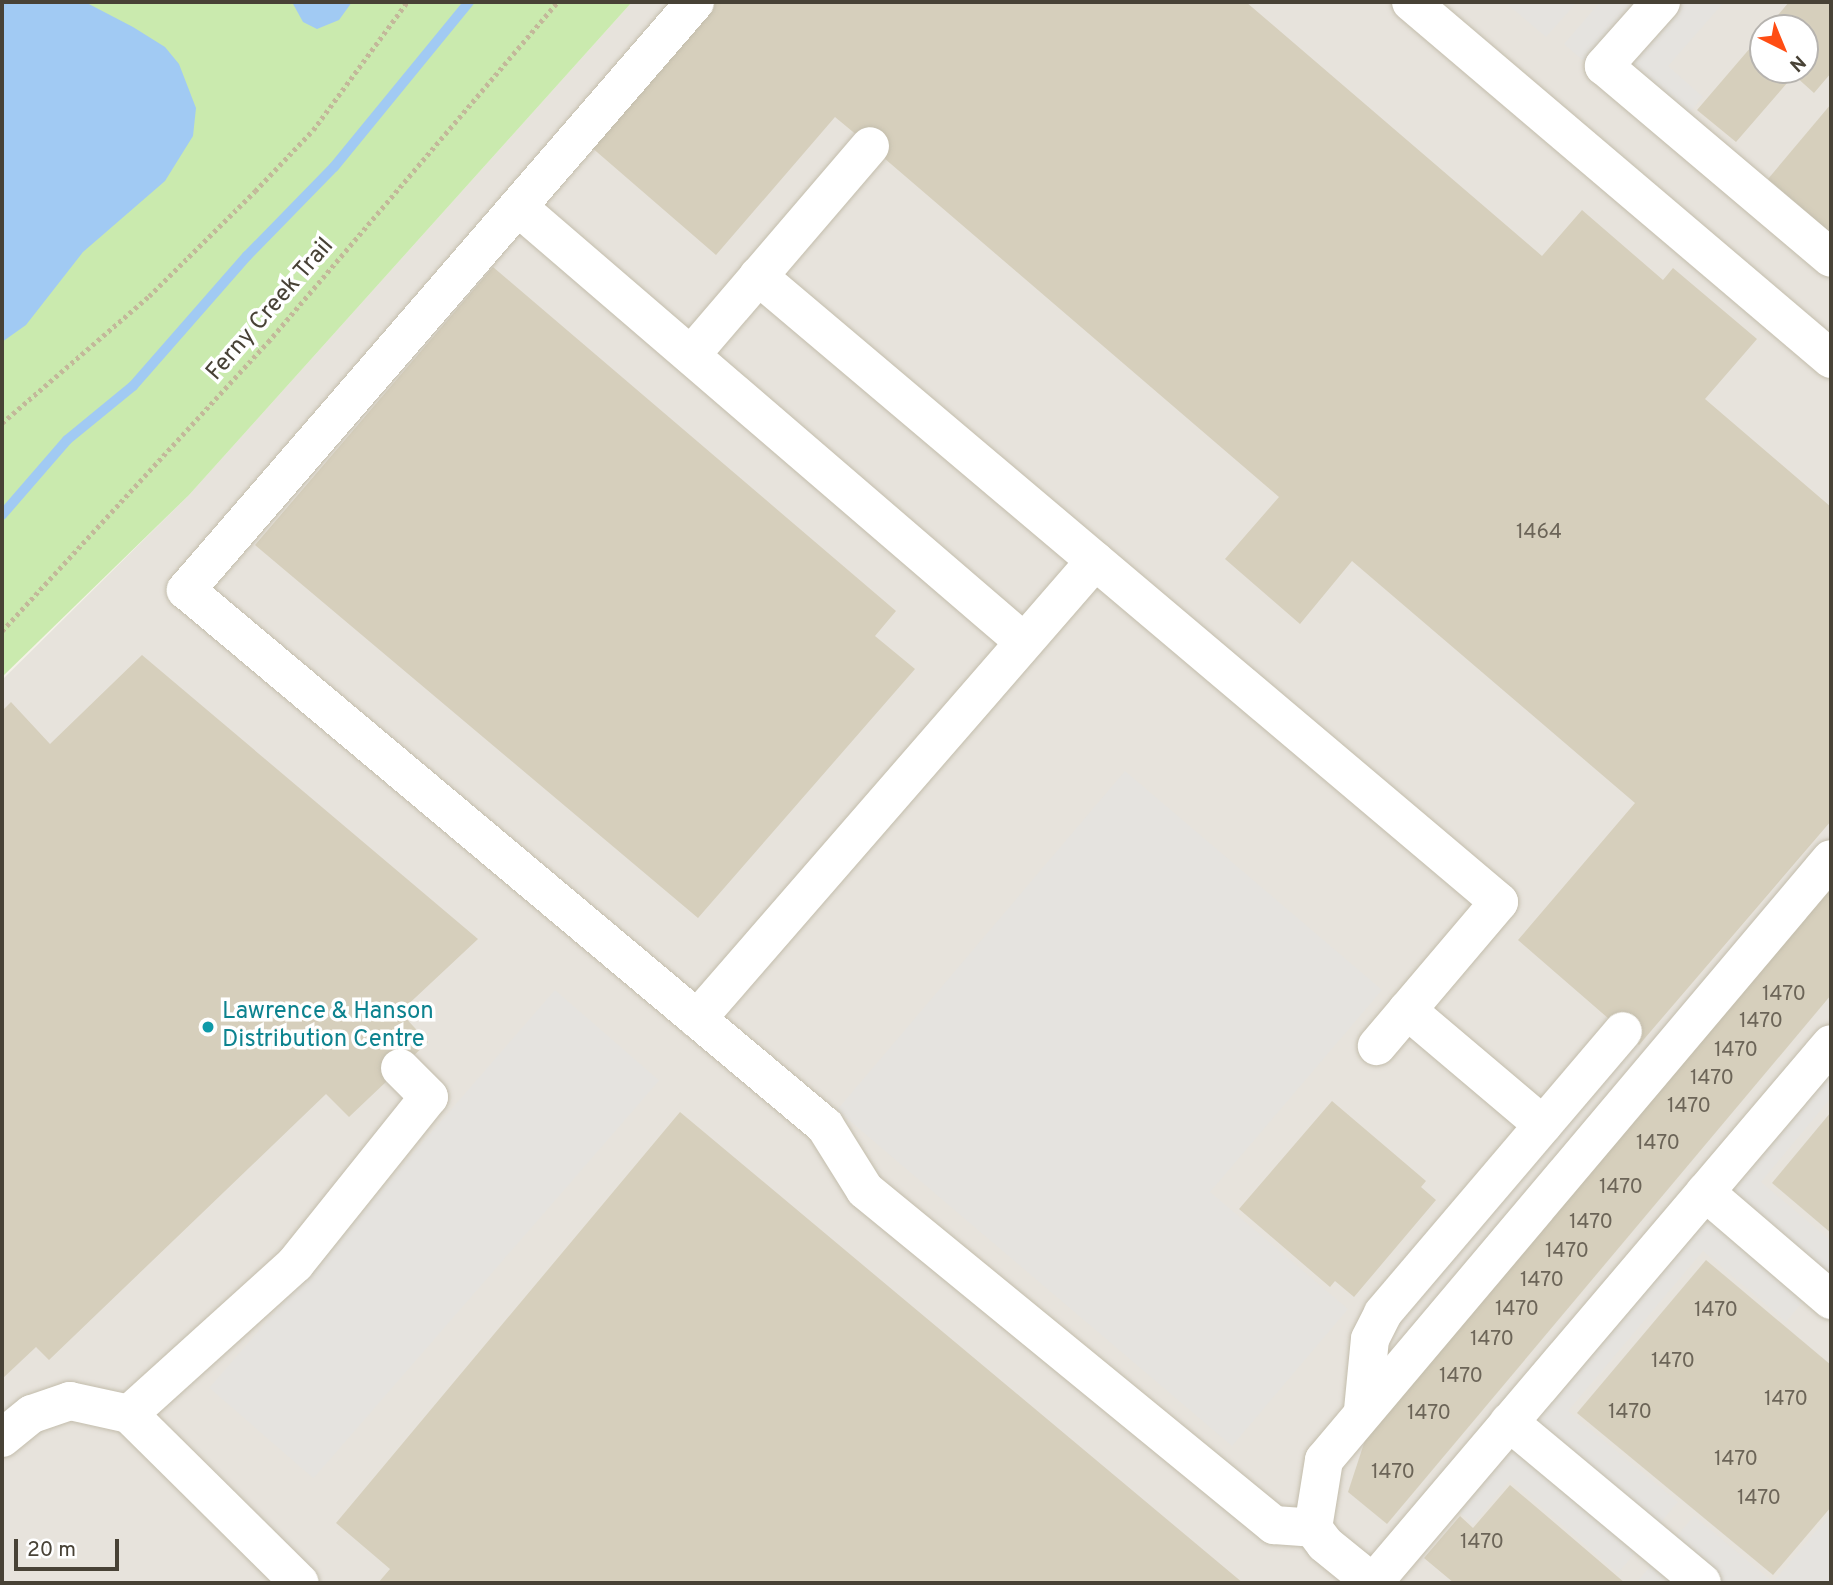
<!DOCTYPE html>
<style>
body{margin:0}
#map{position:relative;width:1833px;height:1585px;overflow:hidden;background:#f4f2e7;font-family:Overpass,sans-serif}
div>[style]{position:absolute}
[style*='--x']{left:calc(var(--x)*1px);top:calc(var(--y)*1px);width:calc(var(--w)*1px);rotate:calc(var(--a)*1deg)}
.industrial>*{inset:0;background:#e7e3dc}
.green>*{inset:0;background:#caeaae}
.parking>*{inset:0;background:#e5e3df;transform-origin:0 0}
.water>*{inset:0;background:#a1caf3}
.stream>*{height:10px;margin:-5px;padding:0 5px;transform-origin:5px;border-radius:5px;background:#a1caf3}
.building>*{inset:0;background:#d6cfbc}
.path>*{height:4.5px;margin-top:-2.25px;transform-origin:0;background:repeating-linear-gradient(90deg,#c3b89a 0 3.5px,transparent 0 7px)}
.roads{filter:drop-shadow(0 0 2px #c3bdac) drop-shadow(0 0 2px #c3bdac)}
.minor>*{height:38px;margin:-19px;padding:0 19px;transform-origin:19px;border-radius:19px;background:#fff}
.dots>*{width:19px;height:19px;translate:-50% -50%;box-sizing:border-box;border:4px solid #fff;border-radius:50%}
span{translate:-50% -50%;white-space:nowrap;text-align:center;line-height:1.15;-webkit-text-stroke:7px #fff;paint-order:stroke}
.number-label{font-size:21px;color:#6c6558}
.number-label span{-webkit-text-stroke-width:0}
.street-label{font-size:24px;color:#484236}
.culture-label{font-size:24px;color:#0d838f}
.left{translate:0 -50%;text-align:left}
.frame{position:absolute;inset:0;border:4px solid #484236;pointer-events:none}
.north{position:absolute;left:1749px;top:14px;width:70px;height:70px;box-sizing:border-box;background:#fff;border:2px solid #b6b3af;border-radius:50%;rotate:137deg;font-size:19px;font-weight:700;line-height:28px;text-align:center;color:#484236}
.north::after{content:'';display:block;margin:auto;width:24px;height:32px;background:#ff4d14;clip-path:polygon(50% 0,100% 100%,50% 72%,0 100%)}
.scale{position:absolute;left:14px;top:1539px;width:105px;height:32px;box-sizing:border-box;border:4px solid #484236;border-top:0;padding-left:9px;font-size:21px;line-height:24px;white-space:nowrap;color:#484236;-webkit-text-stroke:5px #fff;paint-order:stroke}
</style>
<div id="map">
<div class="industrial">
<div style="clip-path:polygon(evenodd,632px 2px,1831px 2px,1831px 1583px,2px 1583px,2px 680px,189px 495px,632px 2px,1763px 28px,1805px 28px,1805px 70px,1763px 70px,1763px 28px)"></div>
</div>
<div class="green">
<div style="clip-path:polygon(2px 2px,632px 2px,189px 495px,2px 677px)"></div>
</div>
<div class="parking">
<div style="clip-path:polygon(1505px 2px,1577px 2px,1546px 37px)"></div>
<div style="clip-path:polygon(1600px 2px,1724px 2px,1668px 66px,1703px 97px,1684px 119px,1831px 275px,1564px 44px)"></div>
<div style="clip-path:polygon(1125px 771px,1382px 990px,1210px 1192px,1348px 1309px,1232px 1446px,837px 1110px)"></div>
<div style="left:555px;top:990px;width:138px;height:527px;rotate:41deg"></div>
<div style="clip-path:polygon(1831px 1038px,1831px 1098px,1761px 1182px,1831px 1241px,1831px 1268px,1786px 1322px,1703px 1251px,1568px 1411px,1678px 1502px,1618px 1573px,1510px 1480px,1473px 1524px,1442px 1497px)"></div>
<div style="clip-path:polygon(1831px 1513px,1831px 1583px,1636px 1583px,1694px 1516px,1773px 1582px)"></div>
</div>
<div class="water">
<div style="clip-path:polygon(2px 2px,85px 2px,133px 27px,165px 47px,179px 64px,196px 108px,193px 136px,165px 181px,83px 252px,26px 325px,2px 342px)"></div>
<div style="clip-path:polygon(292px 2px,352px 2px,339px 20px,317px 29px,303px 22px)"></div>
</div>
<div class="stream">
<div style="--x:2;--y:515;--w:99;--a:-49.1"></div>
<div style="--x:67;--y:440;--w:85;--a:-39.3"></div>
<div style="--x:133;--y:386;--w:173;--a:-48.8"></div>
<div style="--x:247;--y:256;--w:124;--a:-45.7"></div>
<div style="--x:334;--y:167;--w:213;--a:-50.7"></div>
</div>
<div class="building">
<div style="clip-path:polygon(714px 2px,1246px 2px,1542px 256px,1582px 210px,1663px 280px,1673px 268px,1757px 339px,1705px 399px,1831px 507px,1831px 821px,1639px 1045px,1518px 940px,1635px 803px,1352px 561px,1300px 624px,1225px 559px,1279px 497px,870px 146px,835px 117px,716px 255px,590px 146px)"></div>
<div style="clip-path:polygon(1789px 2px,1831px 2px,1831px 73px,1814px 93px,1794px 75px,1736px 142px,1697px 110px,1763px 33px,1763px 70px,1805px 70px,1805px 28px,1767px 28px)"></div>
<div style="clip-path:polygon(1831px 104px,1831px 233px,1768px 179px)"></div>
<div style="clip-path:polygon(493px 267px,896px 611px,875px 636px,915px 669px,698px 918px,255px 545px)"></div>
<div style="clip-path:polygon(142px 655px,478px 939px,400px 1012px,428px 1042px,349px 1117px,326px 1094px,49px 1360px,36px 1347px,2px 1379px,2px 711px,11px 702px,50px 744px)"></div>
<div style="clip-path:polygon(1831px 884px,1831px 995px,1387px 1524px,1348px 1492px,1370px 1425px)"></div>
<div style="clip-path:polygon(1332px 1101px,1426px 1181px,1421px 1187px,1436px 1200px,1354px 1297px,1335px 1281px,1330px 1287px,1239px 1209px)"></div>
<div style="clip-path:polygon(680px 1112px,1243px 1583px,378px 1583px,390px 1569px,336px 1523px)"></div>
<div style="clip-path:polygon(1831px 1112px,1831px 1233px,1772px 1183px)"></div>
<div style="clip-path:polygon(1706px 1260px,1831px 1365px,1831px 1507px,1773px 1575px,1577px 1413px)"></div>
<div style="clip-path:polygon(1510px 1485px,1549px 1518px,1625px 1583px,1454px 1583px,1424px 1558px,1460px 1516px,1473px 1528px)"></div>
</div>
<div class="path">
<div style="--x:2;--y:423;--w:194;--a:-40.8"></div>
<div style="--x:149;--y:296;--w:149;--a:-44.7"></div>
<div style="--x:255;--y:191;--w:84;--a:-46.4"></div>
<div style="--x:313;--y:130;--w:159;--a:-53.7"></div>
<div style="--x:2;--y:631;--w:393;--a:-47.4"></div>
<div style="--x:268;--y:342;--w:446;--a:-49.6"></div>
</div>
<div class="roads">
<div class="minor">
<div style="--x:695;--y:2;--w:778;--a:130.88"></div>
<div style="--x:186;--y:590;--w:834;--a:39.99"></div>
<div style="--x:825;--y:1126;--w:75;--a:58"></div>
<div style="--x:865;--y:1190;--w:529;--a:39.32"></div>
<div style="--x:1274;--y:1525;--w:39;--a:4"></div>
<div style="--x:1411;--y:2;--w:551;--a:40.36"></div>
<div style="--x:1661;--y:2;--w:86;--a:131.7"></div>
<div style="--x:1604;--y:66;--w:297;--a:40.2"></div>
<div style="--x:518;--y:207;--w:667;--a:40.69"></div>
<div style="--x:758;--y:276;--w:970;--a:40.19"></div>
<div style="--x:1499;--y:902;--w:189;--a:130.3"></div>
<div style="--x:691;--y:355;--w:275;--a:-49.4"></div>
<div style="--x:1407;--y:1010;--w:178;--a:40.2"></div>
<div style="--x:697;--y:1019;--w:607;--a:-49.01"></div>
<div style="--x:1705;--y:1192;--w:166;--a:40.6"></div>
<div style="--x:1363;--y:1410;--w:71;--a:-84.4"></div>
<div style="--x:1370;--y:1339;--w:29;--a:-63"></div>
<div style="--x:1383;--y:1313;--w:370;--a:-49.6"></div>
<div style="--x:129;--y:1414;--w:224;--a:-42.1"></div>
<div style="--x:295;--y:1264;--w:214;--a:-51.3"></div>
<div style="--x:429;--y:1097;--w:41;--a:-135"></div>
<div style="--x:1509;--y:1422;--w:251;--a:39.8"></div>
<div style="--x:2;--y:1438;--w:38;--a:-39"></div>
<div style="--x:32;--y:1414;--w:40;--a:-18.9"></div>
<div style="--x:70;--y:1401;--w:60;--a:12.4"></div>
<div style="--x:129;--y:1414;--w:240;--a:44.7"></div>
<div style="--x:1373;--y:1583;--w:62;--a:-140.9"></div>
<div style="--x:1325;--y:1544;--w:20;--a:-127"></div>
<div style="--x:1313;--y:1528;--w:69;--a:-80.8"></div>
<div style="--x:1324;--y:1460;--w:786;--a:-49.85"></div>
<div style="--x:1373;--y:1583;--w:707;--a:-49.64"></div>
</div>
</div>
<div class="dots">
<div style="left:208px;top:1027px;background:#0f9aa8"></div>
</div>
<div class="number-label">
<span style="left:1539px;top:533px">1464</span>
<span style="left:1784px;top:995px">1470</span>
<span style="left:1761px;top:1022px">1470</span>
<span style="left:1736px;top:1051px">1470</span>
<span style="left:1712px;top:1079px">1470</span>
<span style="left:1689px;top:1107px">1470</span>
<span style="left:1658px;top:1144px">1470</span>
<span style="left:1621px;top:1188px">1470</span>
<span style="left:1591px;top:1223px">1470</span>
<span style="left:1567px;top:1252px">1470</span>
<span style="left:1542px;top:1281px">1470</span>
<span style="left:1517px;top:1310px">1470</span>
<span style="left:1716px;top:1311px">1470</span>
<span style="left:1492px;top:1340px">1470</span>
<span style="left:1673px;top:1362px">1470</span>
<span style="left:1461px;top:1377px">1470</span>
<span style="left:1786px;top:1400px">1470</span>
<span style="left:1630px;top:1413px">1470</span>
<span style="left:1429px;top:1414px">1470</span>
<span style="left:1736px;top:1460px">1470</span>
<span style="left:1393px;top:1473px">1470</span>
<span style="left:1759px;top:1499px">1470</span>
<span style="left:1482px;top:1543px">1470</span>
</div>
<div class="street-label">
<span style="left:271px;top:310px;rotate:-49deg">Ferny Creek Trail</span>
</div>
<div class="culture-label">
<span class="left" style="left:222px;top:1027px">Lawrence &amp; Hanson<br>Distribution Centre</span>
</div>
<div class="frame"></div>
<div class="north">N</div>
<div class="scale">20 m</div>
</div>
